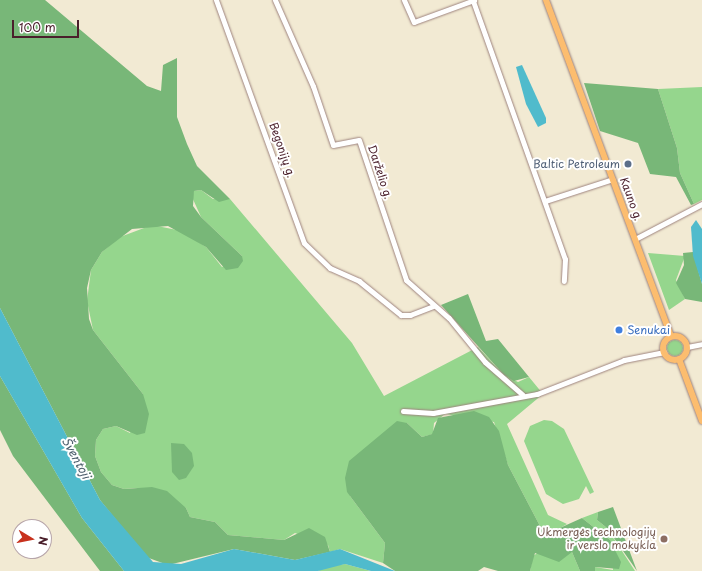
<!DOCTYPE html>
<meta charset="utf-8">
<style>
body{margin:0}
#map{position:relative;width:702px;height:571px;overflow:hidden;background:#f2ead3;font-family:"Playpen Sans",sans-serif}
div>[style]{position:absolute}
[style*='--x']{left:calc(var(--x)*1px);top:calc(var(--y)*1px);width:calc(var(--w)*1px);rotate:calc(var(--a)*1deg)}
.green>*{inset:0;background:#95d68d}
.round{border-radius:50%}
.forest>*{inset:0;background:#78b778}
.water>*{inset:0;background:#50bbcc}
.roads{filter:drop-shadow(0 0 1px #9e847f) drop-shadow(0 0 1px #9e847f)}
.minor>*{height:5px;margin:-2.5px;padding:0 2.5px;transform-origin:2.5px;border-radius:2.5px;background:#fff}
.major>*{height:6px;margin:-3px;padding:0 3px;transform-origin:3px;border-radius:3px;background:#fcbd6f}
.major>.ring{margin:-3px;padding:0;box-sizing:content-box;background:none;border:6px solid #fcbd6f;border-radius:50%}
.dots>*{width:11px;height:11px;translate:-50% -50%;box-sizing:border-box;border:2px solid #fff;border-radius:50%}
span{translate:-50% -50%;white-space:nowrap;text-align:center;line-height:1.15;-webkit-text-stroke:4px #fff;paint-order:stroke}
.street-label{font-size:11px;color:#4a1f2b}
.service-label{font-size:11px;color:#4e5e75}
.right{translate:-100% -50%;text-align:right}
.shop-label{font-size:11px;color:#366cbe}
.left{translate:0 -50%;text-align:left}
.education-label{font-size:11px;color:#785e54}
.water-label{font-size:12px;color:#4c5d6b;font-style:italic}
.north{position:absolute;left:12px;top:519px;width:40px;height:40px;box-sizing:border-box;background:#fff;border:1px solid #b7a5aa;border-radius:50%;rotate:100deg;font-size:11px;font-weight:700;line-height:16px;text-align:center;color:#4a1f2b}
.north::after{content:'';display:block;margin:auto;width:14px;height:18px;background:#c8321e;clip-path:polygon(50% 0,100% 100%,50% 72%,0 100%)}
.scale{position:absolute;left:12px;top:20px;width:67px;height:18px;box-sizing:border-box;border:2px solid #4a1f2b;border-top:0;padding-left:5px;font-size:12px;line-height:14px;white-space:nowrap;color:#4a1f2b;-webkit-text-stroke:3px #fff;paint-order:stroke}
</style>
<div id="map">
<div class="green">
<div style="clip-path:polygon(702px 87px,702px 200px,694px 204px,680px 173px,677px 148px,658px 89px)"></div>
<div style="clip-path:polygon(201px 190px,213px 199px,230px 199px,352px 343px,384px 396px,478px 347px,504px 375px,518px 382px,529px 377px,543px 394px,507px 424px,548px 515px,567px 524px,553px 532px,540px 526px,508px 465px,494px 422px,445px 414px,434px 423px,433px 434px,422px 437px,407px 423px,350px 496px,385px 543px,383px 563px,340px 549px,330px 552px,328px 545px,295px 533px,284px 540px,228px 535px,215px 522px,190px 517px,186px 508px,136px 488px,124px 489px,112px 485px,101px 472px,95px 456px,96px 440px,103px 429px,116px 426px,130px 433px,143px 394px,93px 330px,87px 301px,91px 270px,102px 252px,120px 237px,152px 225px,182px 231px,206px 247px,222px 267px,242px 256px,201px 217px,192px 197px,194px 191px)"></div>
<div style="clip-path:polygon(648px 253px,685px 256px,676px 280px,685px 299px,669px 310px)"></div>
<div class="round" style="left:667px;top:340px;width:16px;height:16px"></div>
<div style="clip-path:polygon(544px 420px,552px 421px,564px 429px,594px 492px,590px 494px,586px 486px,579px 499px,563px 504px,546px 494px,524px 441px,530px 426px)"></div>
<div style="clip-path:polygon(598px 512px,597px 520px,607px 528px,635px 571px,595px 571px,595px 567px,613px 570px,610px 540px,582px 518px)"></div>
<div style="clip-path:polygon(539px 552px,549px 557px,572px 552px,580px 571px,530px 571px,533px 556px)"></div>
<div style="clip-path:polygon(345px 564px,371px 571px,318px 571px,325px 567px)"></div>
</div>
<div class="forest">
<div style="clip-path:polygon(0 0,45px 0,147px 86px,161px 91px,163px 65px,177px 58px,177px 117px,187px 144px,197px 166px,230px 199px,219px 202px,201px 190px,194px 191px,193px 206px,201px 217px,242px 256px,243px 261px,238px 268px,226px 270px,206px 247px,168px 226px,132px 229px,102px 252px,91px 270px,87px 288px,89px 319px,93px 330px,143px 394px,149px 414px,145px 433px,137px 435px,116px 426px,103px 429px,96px 440px,95px 456px,101px 472px,112px 485px,124px 489px,152px 487px,167px 491px,186px 508px,190px 517px,215px 522px,228px 535px,284px 540px,309px 528px,325px 537px,330px 552px,295px 560px,234px 549px,168px 565px,146px 557px,100px 500px,0 308px)"></div>
<div style="clip-path:polygon(584px 83px,658px 89px,677px 148px,680px 173px,694px 204px,691px 205px,676px 177px,650px 174px,638px 143px,600px 131px)"></div>
<div style="clip-path:polygon(693px 252px,702px 284px,702px 302px,685px 299px,676px 283px,684px 265px,683px 253px)"></div>
<div style="clip-path:polygon(468px 294px,486px 341px,498px 339px,529px 377px,514px 381px,504px 375px,441px 305px)"></div>
<div style="clip-path:polygon(0 376px,82px 518px,124px 571px,100px 571px,13px 456px,0 430px)"></div>
<div style="clip-path:polygon(474px 411px,489px 417px,499px 431px,508px 465px,540px 526px,553px 531px,582px 518px,610px 540px,621px 562px,619px 569px,595px 567px,595px 571px,580px 571px,572px 552px,559px 562px,535px 553px,530px 571px,498px 571px,484px 567px,478px 571px,395px 571px,383px 563px,385px 543px,347px 492px,345px 478px,349px 461px,397px 421px,407px 423px,422px 437px,432px 434px,438px 418px)"></div>
<div style="clip-path:polygon(171px 443px,184px 444px,192px 453px,194px 466px,186px 478px,179px 480px,172px 472px)"></div>
<div style="clip-path:polygon(613px 507px,637px 571px,607px 528px,597px 520px,598px 512px)"></div>
</div>
<div class="water">
<div style="clip-path:polygon(522px 65px,546px 118px,546px 123px,538px 127px,526px 104px,516px 67px)"></div>
<div style="clip-path:polygon(696px 220px,702px 229px,702px 284px,693px 256px,691px 227px)"></div>
<div style="clip-path:polygon(0 308px,100px 500px,153px 562px,181px 564px,234px 549px,295px 560px,340px 549px,395px 571px,371px 571px,345px 564px,318px 571px,124px 571px,82px 518px,0 376px)"></div>
</div>
<div class="roads">
<div class="minor">
<div style="--x:216;--y:0;--w:258;--a:70.1"></div>
<div style="--x:304;--y:243;--w:36;--a:44"></div>
<div style="--x:330;--y:268;--w:32;--a:24"></div>
<div style="--x:359;--y:281;--w:54;--a:39"></div>
<div style="--x:401;--y:315;--w:9;--a:0"></div>
<div style="--x:410;--y:315;--w:25;--a:-21"></div>
<div style="--x:275;--y:0;--w:94;--a:66.2"></div>
<div style="--x:313;--y:86;--w:62;--a:71.3"></div>
<div style="--x:333;--y:145;--w:26;--a:-11"></div>
<div style="--x:359;--y:140;--w:148;--a:71.4"></div>
<div style="--x:406;--y:280;--w:57;--a:41.5"></div>
<div style="--x:449;--y:318;--w:57;--a:50.7"></div>
<div style="--x:485;--y:362;--w:50;--a:41"></div>
<div style="--x:404;--y:0;--w:24;--a:66"></div>
<div style="--x:414;--y:22;--w:64;--a:-20.1"></div>
<div style="--x:473;--y:1;--w:274;--a:70.4"></div>
<div style="--x:565;--y:259;--w:22;--a:93"></div>
<div style="--x:545;--y:201;--w:71;--a:-17.9"></div>
<div style="--x:635;--y:239;--w:76;--a:-27.6"></div>
<div style="--x:687;--y:347;--w:15;--a:-11"></div>
<div style="--x:403;--y:411;--w:30;--a:4"></div>
<div style="--x:433;--y:413;--w:106;--a:-10.4"></div>
<div style="--x:537;--y:394;--w:93;--a:-21.3"></div>
<div style="--x:624;--y:360;--w:41;--a:-11.3"></div>
</div>
<div class="major">
<div style="--x:546;--y:0;--w:359;--a:69.6"></div>
<div class="ring" style="left:663px;top:336px;width:18px;height:18px"></div>
<div style="--x:679;--y:359;--w:66;--a:69.6"></div>
</div>
</div>
<div class="dots">
<div style="left:628px;top:164px;background:#5c6f8a"></div>
<div style="left:619px;top:330px;background:#3f7fe0"></div>
<div style="left:664px;top:539px;background:#8d6e63"></div>
</div>
<div class="street-label">
<span style="left:282px;top:150px;rotate:71deg">Begonijų g.</span>
<span style="left:380px;top:172px;rotate:72deg">Darželio g.</span>
<span style="left:631px;top:199px;rotate:70deg">Kauno g.</span>
</div>
<div class="service-label">
<span class="right" style="left:620px;top:164px">Baltic Petroleum</span>
</div>
<div class="shop-label">
<span class="left" style="left:627px;top:330px">Senukai</span>
</div>
<div class="education-label">
<span class="right" style="left:656px;top:539px">Ukmergės technologijų<br>ir verslo mokykla</span>
</div>
<div class="water-label">
<span style="left:76px;top:458px;rotate:61deg">Šventoji</span>
</div>
<div class="north">N</div>
<div class="scale">100 m</div>
</div>
